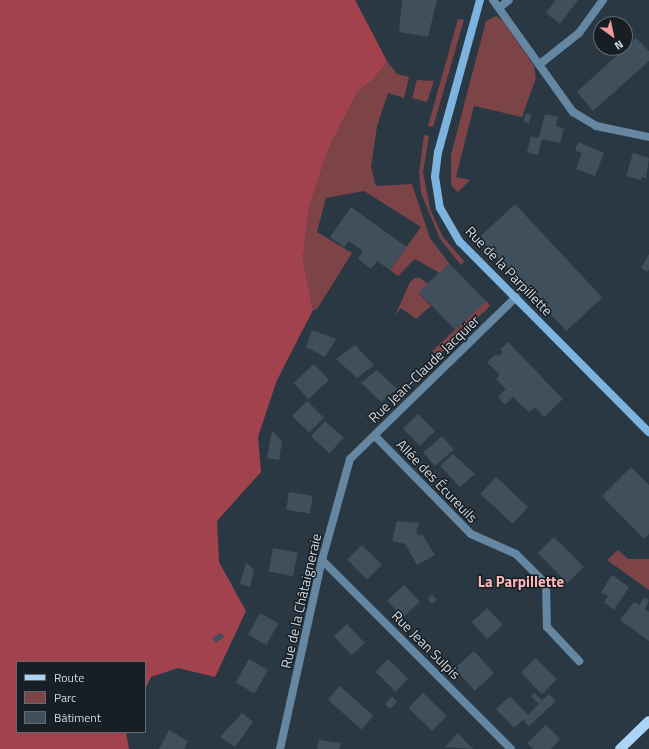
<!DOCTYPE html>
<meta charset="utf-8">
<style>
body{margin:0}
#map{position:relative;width:649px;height:749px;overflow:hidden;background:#2a3844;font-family:"Titillium Web",sans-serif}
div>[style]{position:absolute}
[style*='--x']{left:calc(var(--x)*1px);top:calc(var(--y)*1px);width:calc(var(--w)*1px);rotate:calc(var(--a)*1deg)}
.green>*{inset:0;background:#7d4448}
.forest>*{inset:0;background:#a1424c}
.building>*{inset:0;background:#3f4f5b;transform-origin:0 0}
.street>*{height:8px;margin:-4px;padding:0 4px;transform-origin:4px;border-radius:4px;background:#6587a2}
.secondary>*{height:8px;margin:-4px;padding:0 4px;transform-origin:4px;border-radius:4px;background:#7db3df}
.primary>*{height:10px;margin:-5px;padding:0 5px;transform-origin:5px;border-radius:5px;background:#aad3f5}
span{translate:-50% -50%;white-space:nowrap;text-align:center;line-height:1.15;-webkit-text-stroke:3px #181f24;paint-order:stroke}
.street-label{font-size:14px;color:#d0d9e1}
.neighbourhood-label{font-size:15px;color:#fdb8ba;font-weight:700}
.legend{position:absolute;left:16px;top:661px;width:130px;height:72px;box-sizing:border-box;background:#181f24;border:1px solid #626970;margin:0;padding:5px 7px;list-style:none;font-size:12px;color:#d0d9e1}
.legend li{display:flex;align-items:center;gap:8px;height:20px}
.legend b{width:20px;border:1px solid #626970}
.north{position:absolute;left:593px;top:16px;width:40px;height:40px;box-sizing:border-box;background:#181f24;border:1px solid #626970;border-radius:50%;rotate:147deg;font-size:11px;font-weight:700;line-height:16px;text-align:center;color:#d0d9e1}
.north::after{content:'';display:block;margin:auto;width:14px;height:18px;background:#f49b9f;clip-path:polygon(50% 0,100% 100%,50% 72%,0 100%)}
</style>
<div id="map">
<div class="green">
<div style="clip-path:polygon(496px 16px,503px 21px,534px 66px,536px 78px,522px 117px,474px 106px,456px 177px,470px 180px,458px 192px,451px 185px,451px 155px,486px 21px)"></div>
<div style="clip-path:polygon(458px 19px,464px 20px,433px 127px,428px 126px)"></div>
<div style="clip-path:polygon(387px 61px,397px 74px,409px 77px,404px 98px,388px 93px,377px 126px,371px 167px,376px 186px,412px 184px,430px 238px,449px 263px,440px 273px,415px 259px,398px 276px,390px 270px,421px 227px,364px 191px,326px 198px,317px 232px,352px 253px,317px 309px,313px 310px,303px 259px,309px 208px,328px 150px,358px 91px,374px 79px)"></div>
<div style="clip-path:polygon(417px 80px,434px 81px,427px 102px,412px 98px)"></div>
<div style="clip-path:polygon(424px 135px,429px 136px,423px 172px,430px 209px,443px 237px,464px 261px,461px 265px,440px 239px,421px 193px,419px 173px)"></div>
<div style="clip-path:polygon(415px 278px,420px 278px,428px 284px,419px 293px,431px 306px,416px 319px,401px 308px,395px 316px,410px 282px)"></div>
<div style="clip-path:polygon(486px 301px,490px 306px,438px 356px,432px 351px)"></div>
<div style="clip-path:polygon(618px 550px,628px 559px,649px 559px,649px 590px,607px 560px)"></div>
</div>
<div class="forest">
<div style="clip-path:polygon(0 0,355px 0,387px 61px,374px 79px,358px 91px,328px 150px,309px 208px,303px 259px,313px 310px,277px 380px,258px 437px,261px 472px,217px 521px,219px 562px,246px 611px,215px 677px,178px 668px,151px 677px,145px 689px,145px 662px,17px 662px,17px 732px,126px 732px,129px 749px,0 749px)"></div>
</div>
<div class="building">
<div style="clip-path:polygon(402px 0,437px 0,428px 37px,399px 32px)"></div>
<div style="clip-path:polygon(556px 0,578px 0,560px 24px,546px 13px)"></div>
<div style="clip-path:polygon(636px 38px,649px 51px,649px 61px,593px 111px,577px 92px)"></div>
<div style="left:526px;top:113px;width:6px;height:9px;rotate:18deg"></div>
<div style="clip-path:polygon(545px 114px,558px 117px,556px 126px,564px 129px,560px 143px,542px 139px,538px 155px,527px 152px,531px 136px,539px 138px)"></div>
<div style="clip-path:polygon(578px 142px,604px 153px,595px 176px,576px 169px,582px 153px,575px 151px)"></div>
<div style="clip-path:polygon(633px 153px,649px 158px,646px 178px,642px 177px,641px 180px,626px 176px)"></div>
<div style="left:515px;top:204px;width:128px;height:49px;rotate:47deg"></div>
<div style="clip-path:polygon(351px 207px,407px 247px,390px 270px,377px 261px,371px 269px,358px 259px,363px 251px,349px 241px,344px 247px,330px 237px)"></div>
<div style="clip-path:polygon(649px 254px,649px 269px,647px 272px,641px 268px)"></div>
<div style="left:449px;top:263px;width:53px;height:42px;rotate:46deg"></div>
<div style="clip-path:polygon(312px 330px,336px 339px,325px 357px,306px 347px)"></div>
<div style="clip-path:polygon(508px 342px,563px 399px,544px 417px,535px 407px,529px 412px,513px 397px,505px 405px,498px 397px,506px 389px,496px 379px,500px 375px,487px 362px,495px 355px,500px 355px,503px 352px,500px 350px)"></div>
<div style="clip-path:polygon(355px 345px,374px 365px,357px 378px,336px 359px)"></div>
<div style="left:314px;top:364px;width:22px;height:28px;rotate:47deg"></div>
<div style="clip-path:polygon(377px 370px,397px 389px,381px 402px,361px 383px)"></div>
<div style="left:307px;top:401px;width:24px;height:21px;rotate:45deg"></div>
<div style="left:418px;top:414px;width:24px;height:21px;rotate:45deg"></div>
<div style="left:325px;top:421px;width:25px;height:21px;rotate:42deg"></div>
<div style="clip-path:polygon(272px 431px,282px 441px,279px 460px,267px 458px)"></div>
<div style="left:442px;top:436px;width:18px;height:25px;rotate:49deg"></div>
<div style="clip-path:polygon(453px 454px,475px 474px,460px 487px,440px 466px)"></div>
<div style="clip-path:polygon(631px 467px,649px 485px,649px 534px,644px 539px,602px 496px)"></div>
<div style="left:496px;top:477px;width:44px;height:23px;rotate:43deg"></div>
<div style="left:289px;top:492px;width:24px;height:18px;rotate:9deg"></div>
<div style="clip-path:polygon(397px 521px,419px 523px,416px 532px,419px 536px,422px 534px,435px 555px,417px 565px,405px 544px,392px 541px)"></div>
<div style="left:554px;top:537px;width:42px;height:23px;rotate:45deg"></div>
<div style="left:362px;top:545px;width:28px;height:21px;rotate:45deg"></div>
<div style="left:273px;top:548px;width:25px;height:24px;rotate:11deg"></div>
<div style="clip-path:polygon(246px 562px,254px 570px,250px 587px,240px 584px)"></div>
<div style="clip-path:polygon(612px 575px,629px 587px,614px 610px,604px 602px,608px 596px,601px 592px)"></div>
<div style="left:404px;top:585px;width:23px;height:23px;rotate:47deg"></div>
<div style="clip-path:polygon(432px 595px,437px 600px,432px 604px,428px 599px)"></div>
<div style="clip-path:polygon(644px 597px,649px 600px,645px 609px,649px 612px,649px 641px,620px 620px,634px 602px,639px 605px)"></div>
<div style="left:487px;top:608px;width:23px;height:21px;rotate:47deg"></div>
<div style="left:260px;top:613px;width:21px;height:25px;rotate:29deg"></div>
<div style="left:347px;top:624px;width:26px;height:18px;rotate:47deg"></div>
<div style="clip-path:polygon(221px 633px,224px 637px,216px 643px,212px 638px)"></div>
<div style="left:474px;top:651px;width:30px;height:26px;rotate:48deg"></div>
<div style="left:536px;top:658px;width:30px;height:21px;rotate:46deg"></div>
<div style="left:249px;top:659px;width:22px;height:27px;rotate:30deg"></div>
<div style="left:388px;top:659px;width:28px;height:18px;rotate:44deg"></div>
<div style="left:340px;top:686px;width:45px;height:18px;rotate:42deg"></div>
<div style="left:423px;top:693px;width:33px;height:21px;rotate:44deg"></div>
<div style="clip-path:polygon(534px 693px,542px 700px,549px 694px,556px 701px,529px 726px,523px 720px,514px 728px,496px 709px,510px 696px,528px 715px,539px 704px,531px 696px)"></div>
<div style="clip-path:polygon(392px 696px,397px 702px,390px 709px,385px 704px)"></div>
<div style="clip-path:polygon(242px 713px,253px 722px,235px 747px,220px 737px)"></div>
<div style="clip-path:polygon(546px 725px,560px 739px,551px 749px,533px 749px,527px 743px)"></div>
<div style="clip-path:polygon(169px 730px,188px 741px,184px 749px,159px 749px)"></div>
<div style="clip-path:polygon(458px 733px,473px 749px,445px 747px)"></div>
<div style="clip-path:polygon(319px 740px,341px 743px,339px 749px,317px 749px)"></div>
</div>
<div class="street">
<div style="--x:493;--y:0;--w:138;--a:54.5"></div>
<div style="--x:573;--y:112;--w:27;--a:31"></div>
<div style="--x:596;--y:126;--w:54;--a:11.7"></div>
<div style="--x:500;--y:7;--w:11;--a:-38"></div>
<div style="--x:540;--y:64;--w:50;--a:-38.5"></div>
<div style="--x:579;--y:33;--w:41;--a:-54"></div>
<div style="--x:375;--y:436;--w:137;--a:45.6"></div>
<div style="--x:471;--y:534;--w:49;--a:24"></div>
<div style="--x:516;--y:554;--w:42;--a:45"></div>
<div style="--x:546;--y:584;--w:43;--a:88.7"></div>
<div style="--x:547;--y:627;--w:47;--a:46.7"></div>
<div style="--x:322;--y:560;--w:267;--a:45"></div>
<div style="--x:280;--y:749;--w:194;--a:-77.5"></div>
<div style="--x:322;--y:560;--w:105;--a:-74.5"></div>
<div style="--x:350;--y:459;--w:232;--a:-44.3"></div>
</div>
<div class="secondary">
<div style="--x:480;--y:0;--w:158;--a:105.4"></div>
<div style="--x:438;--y:152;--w:25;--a:97"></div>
<div style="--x:435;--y:177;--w:31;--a:81"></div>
<div style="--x:440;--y:208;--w:39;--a:60"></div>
<div style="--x:460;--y:242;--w:268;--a:45.2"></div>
</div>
<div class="primary">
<div style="--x:620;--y:749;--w:40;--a:-44"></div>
</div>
<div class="street-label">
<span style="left:509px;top:271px;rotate:46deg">Rue de la Parpillette</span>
<span style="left:424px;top:369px;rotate:-44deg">Rue Jean-Claude Jacquier</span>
<span style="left:437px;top:481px;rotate:46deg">Allée des Écureuils</span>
<span style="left:301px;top:601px;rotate:-77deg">Rue de la Châtaigneraie</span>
<span style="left:426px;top:645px;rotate:45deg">Rue Jean Sulpis</span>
</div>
<div class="neighbourhood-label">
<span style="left:521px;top:582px">La Parpillette</span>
</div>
<ul class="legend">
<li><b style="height:5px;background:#aad3f5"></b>Route</li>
<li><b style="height:11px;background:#7d4448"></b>Parc</li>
<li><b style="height:11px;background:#3f4f5b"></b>Bâtiment</li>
</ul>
<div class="north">N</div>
</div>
